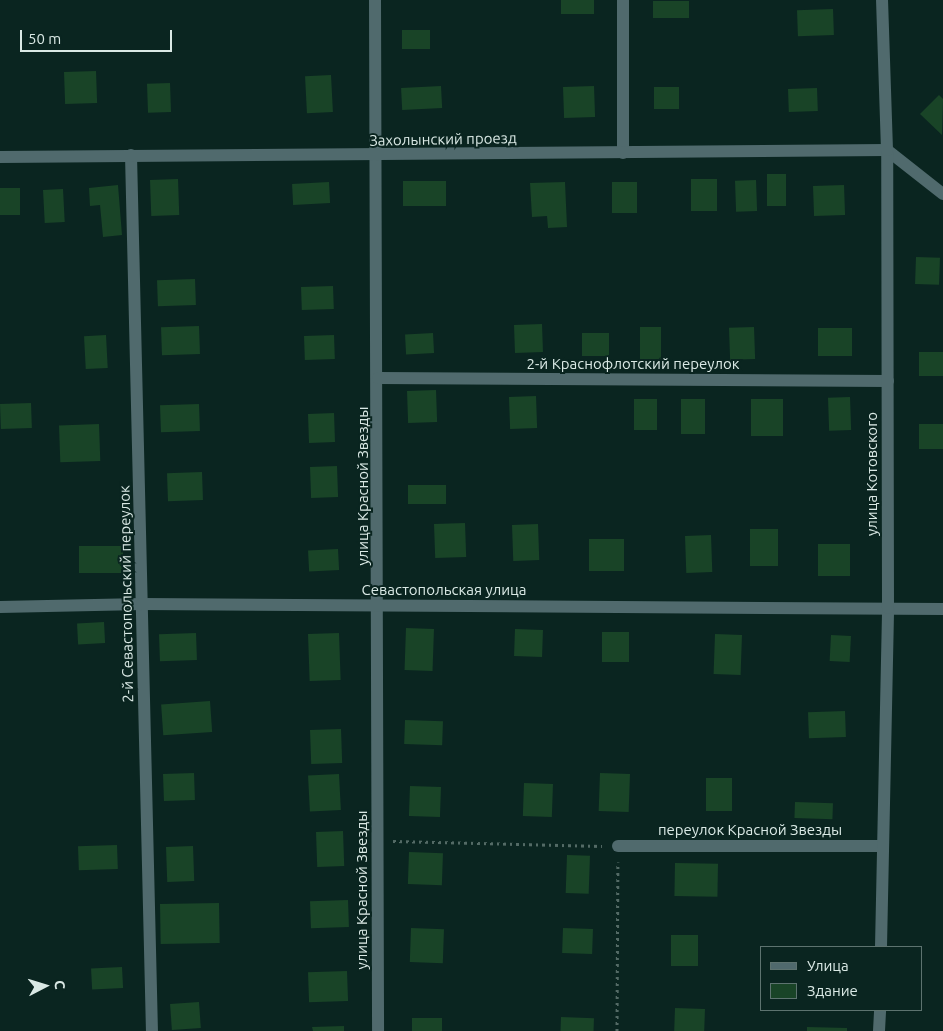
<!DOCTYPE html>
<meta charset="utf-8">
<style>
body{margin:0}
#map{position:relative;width:943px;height:1031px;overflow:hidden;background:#0a2520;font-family:Ubuntu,sans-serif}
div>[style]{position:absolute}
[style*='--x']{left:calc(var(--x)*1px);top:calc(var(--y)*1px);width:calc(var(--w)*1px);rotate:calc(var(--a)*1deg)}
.building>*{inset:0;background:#194427;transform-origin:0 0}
.path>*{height:3px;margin-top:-1.5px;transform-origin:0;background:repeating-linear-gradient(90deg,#536a65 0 2.5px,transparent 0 6.5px)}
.minor>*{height:12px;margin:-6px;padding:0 6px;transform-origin:6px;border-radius:6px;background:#506a6d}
span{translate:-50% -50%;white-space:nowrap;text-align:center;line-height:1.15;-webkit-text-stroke:4px #0a2520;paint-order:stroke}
.street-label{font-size:15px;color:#dae9e5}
.legend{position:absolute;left:760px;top:946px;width:162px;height:65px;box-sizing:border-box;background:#0a2520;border:1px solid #5d736f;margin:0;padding:6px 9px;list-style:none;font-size:15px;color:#dae9e5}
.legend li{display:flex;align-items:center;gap:10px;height:25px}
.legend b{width:25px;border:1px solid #5d736f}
.north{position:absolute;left:20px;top:961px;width:50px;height:50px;-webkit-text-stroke:4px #0a2520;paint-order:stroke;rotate:85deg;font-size:14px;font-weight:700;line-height:20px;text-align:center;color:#dae9e5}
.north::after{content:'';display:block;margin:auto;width:18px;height:22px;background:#dae9e5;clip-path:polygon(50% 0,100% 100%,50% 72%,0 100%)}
.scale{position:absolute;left:20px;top:30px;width:152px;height:22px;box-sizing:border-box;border:2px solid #dae9e5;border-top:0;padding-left:6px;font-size:15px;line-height:18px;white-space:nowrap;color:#dae9e5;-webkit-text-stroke:4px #0a2520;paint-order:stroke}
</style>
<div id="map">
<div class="building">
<div style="left:561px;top:0;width:33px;height:14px"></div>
<div style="left:689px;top:1px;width:17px;height:36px;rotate:90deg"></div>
<div style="left:833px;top:9px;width:26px;height:36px;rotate:88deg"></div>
<div style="left:430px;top:30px;width:19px;height:28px;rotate:90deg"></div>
<div style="left:96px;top:71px;width:32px;height:32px;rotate:88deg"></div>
<div style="left:331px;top:75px;width:37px;height:26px;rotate:87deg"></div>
<div style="left:170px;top:83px;width:29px;height:23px;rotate:88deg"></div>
<div style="left:441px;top:86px;width:22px;height:40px;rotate:87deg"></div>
<div style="left:594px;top:86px;width:31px;height:31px;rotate:88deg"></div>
<div style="left:654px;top:87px;width:25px;height:22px"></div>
<div style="left:817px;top:88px;width:23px;height:29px;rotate:88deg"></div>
<div style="clip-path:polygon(939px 95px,943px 99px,942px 135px,920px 114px)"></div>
<div style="left:767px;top:174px;width:19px;height:32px"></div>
<div style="left:178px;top:179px;width:36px;height:28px;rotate:88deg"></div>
<div style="left:691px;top:179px;width:26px;height:32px"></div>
<div style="left:756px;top:180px;width:31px;height:21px;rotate:88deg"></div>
<div style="left:446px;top:181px;width:25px;height:43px;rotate:90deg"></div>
<div style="left:329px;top:182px;width:21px;height:37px;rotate:87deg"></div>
<div style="clip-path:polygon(565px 182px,567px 227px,548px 228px,547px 216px,532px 217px,530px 183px)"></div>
<div style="left:637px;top:182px;width:31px;height:25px;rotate:90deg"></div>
<div style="clip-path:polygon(118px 185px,122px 235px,103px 237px,100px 205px,90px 206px,89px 188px)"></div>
<div style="left:844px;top:185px;width:30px;height:31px;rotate:88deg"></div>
<div style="left:0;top:188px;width:20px;height:27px"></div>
<div style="left:63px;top:189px;width:33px;height:20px;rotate:87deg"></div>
<div style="left:916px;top:257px;width:24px;height:27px;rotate:2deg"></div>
<div style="left:195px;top:279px;width:26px;height:38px;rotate:88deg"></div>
<div style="left:333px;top:286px;width:23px;height:32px;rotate:88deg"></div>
<div style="left:542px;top:324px;width:28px;height:28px;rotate:88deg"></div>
<div style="left:199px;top:326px;width:28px;height:38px;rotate:88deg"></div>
<div style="left:640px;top:327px;width:21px;height:32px"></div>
<div style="left:754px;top:327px;width:32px;height:25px;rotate:88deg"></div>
<div style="left:852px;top:328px;width:28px;height:34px;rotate:90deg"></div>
<div style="left:433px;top:333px;width:20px;height:28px;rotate:87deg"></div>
<div style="left:582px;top:333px;width:27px;height:23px"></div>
<div style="left:106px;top:335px;width:33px;height:22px;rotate:87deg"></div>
<div style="left:334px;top:335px;width:24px;height:30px;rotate:88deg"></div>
<div style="left:919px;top:352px;width:24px;height:24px"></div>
<div style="left:436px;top:390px;width:32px;height:29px;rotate:88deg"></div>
<div style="left:536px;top:396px;width:32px;height:27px;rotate:88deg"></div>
<div style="left:850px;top:397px;width:33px;height:22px;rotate:88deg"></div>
<div style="left:657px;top:399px;width:31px;height:23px;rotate:90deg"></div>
<div style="left:681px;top:399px;width:24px;height:35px"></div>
<div style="left:783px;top:399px;width:37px;height:32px;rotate:90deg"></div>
<div style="left:31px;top:403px;width:25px;height:31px;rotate:88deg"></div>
<div style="left:199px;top:404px;width:27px;height:39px;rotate:88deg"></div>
<div style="left:334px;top:413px;width:29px;height:26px;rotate:88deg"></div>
<div style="left:99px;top:424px;width:37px;height:40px;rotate:88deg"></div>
<div style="left:943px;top:424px;width:25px;height:24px;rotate:90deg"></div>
<div style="left:337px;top:466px;width:31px;height:27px;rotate:88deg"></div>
<div style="left:202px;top:472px;width:28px;height:35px;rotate:88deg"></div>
<div style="left:446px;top:485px;width:19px;height:38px;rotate:90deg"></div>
<div style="left:465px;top:523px;width:34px;height:31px;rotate:88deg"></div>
<div style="left:538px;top:524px;width:36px;height:26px;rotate:88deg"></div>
<div style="left:750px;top:529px;width:28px;height:37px"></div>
<div style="left:711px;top:535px;width:37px;height:26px;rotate:88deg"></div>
<div style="left:624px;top:539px;width:32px;height:35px;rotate:90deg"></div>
<div style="left:818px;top:544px;width:32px;height:32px"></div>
<div style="left:123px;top:546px;width:27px;height:44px;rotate:90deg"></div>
<div style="left:338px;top:549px;width:21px;height:30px;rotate:87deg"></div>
<div style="left:104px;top:622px;width:21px;height:27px;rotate:87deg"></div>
<div style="left:406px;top:628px;width:28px;height:42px;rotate:2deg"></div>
<div style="left:515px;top:629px;width:28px;height:27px;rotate:2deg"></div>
<div style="left:602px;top:632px;width:27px;height:30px"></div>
<div style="left:196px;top:633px;width:27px;height:37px;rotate:88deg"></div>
<div style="left:339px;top:633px;width:47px;height:31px;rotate:88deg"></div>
<div style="left:715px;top:634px;width:27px;height:40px;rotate:2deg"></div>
<div style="left:831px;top:635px;width:20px;height:26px;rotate:3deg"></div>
<div style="left:210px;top:701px;width:31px;height:49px;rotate:86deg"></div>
<div style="left:845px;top:711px;width:26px;height:37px;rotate:88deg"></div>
<div style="left:405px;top:720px;width:38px;height:24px;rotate:2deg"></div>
<div style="left:341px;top:729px;width:34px;height:31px;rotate:88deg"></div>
<div style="left:194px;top:773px;width:27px;height:31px;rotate:88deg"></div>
<div style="left:600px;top:773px;width:30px;height:38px;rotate:2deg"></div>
<div style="left:339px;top:774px;width:36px;height:31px;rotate:87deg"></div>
<div style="left:706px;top:778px;width:26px;height:33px"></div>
<div style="left:524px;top:783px;width:29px;height:33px;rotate:2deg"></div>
<div style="left:410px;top:786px;width:31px;height:30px;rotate:2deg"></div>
<div style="left:795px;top:802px;width:38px;height:16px;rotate:2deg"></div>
<div style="left:343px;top:831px;width:35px;height:27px;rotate:88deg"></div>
<div style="left:117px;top:845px;width:24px;height:39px;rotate:88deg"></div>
<div style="left:193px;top:846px;width:35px;height:27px;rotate:88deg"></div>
<div style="left:409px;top:852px;width:34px;height:32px;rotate:2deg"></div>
<div style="left:567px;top:855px;width:23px;height:38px;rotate:2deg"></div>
<div style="left:675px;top:863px;width:43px;height:33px;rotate:1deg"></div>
<div style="left:348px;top:900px;width:27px;height:38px;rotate:88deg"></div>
<div style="left:219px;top:903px;width:40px;height:59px;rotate:89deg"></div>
<div style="left:411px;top:928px;width:33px;height:34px;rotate:2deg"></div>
<div style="left:563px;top:928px;width:30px;height:25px;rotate:2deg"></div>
<div style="left:671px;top:935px;width:27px;height:31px"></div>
<div style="left:122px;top:967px;width:21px;height:31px;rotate:87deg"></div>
<div style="left:347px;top:971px;width:30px;height:39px;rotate:88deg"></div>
<div style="left:199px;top:1002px;width:26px;height:29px;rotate:86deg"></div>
<div style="left:675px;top:1008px;width:30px;height:23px;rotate:2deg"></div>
<div style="left:561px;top:1017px;width:33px;height:14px;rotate:2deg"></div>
<div style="left:412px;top:1018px;width:30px;height:13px"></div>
<div style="clip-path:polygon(344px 1026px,344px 1031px,313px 1031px,312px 1027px)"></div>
<div style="clip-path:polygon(807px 1027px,847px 1028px,847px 1031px,807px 1031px)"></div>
</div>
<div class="path">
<div style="--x:393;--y:841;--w:209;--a:1.4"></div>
<div style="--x:617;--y:1031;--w:169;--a:-89.7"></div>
</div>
<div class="minor">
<div style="--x:375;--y:0;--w:1031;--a:89.83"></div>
<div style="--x:623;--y:0;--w:153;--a:90"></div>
<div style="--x:887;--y:150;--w:71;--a:38.2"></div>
<div style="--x:131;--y:155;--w:876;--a:88.63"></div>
<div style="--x:0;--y:157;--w:887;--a:-0.45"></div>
<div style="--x:378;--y:378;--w:510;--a:0.34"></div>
<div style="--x:0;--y:607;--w:142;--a:-1.2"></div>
<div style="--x:142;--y:604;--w:801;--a:0.36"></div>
<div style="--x:618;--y:846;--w:265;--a:0"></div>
<div style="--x:881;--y:947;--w:339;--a:-88.8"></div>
<div style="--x:888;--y:608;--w:458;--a:-90.1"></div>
<div style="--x:887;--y:150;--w:150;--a:-91.9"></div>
<div style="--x:879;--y:1031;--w:21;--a:-87"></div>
</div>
<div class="street-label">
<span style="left:443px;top:139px;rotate:-1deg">Захолынский проезд</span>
<span style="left:633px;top:364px">2-й Краснофлотский переулок</span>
<span style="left:872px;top:474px;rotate:-90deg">улица Котовского</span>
<span style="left:363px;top:486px;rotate:-90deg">улица Красной Звезды</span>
<span style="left:444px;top:590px">Севастопольская улица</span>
<span style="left:126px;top:594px;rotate:-91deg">2-й Севастопольский переулок</span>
<span style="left:750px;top:830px">переулок Красной Звезды</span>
<span style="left:362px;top:890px;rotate:-90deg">улица Красной Звезды</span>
</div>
<ul class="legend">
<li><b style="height:6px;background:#506a6d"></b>Улица</li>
<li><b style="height:14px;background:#194427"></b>Здание</li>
</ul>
<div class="north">С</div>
<div class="scale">50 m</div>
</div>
